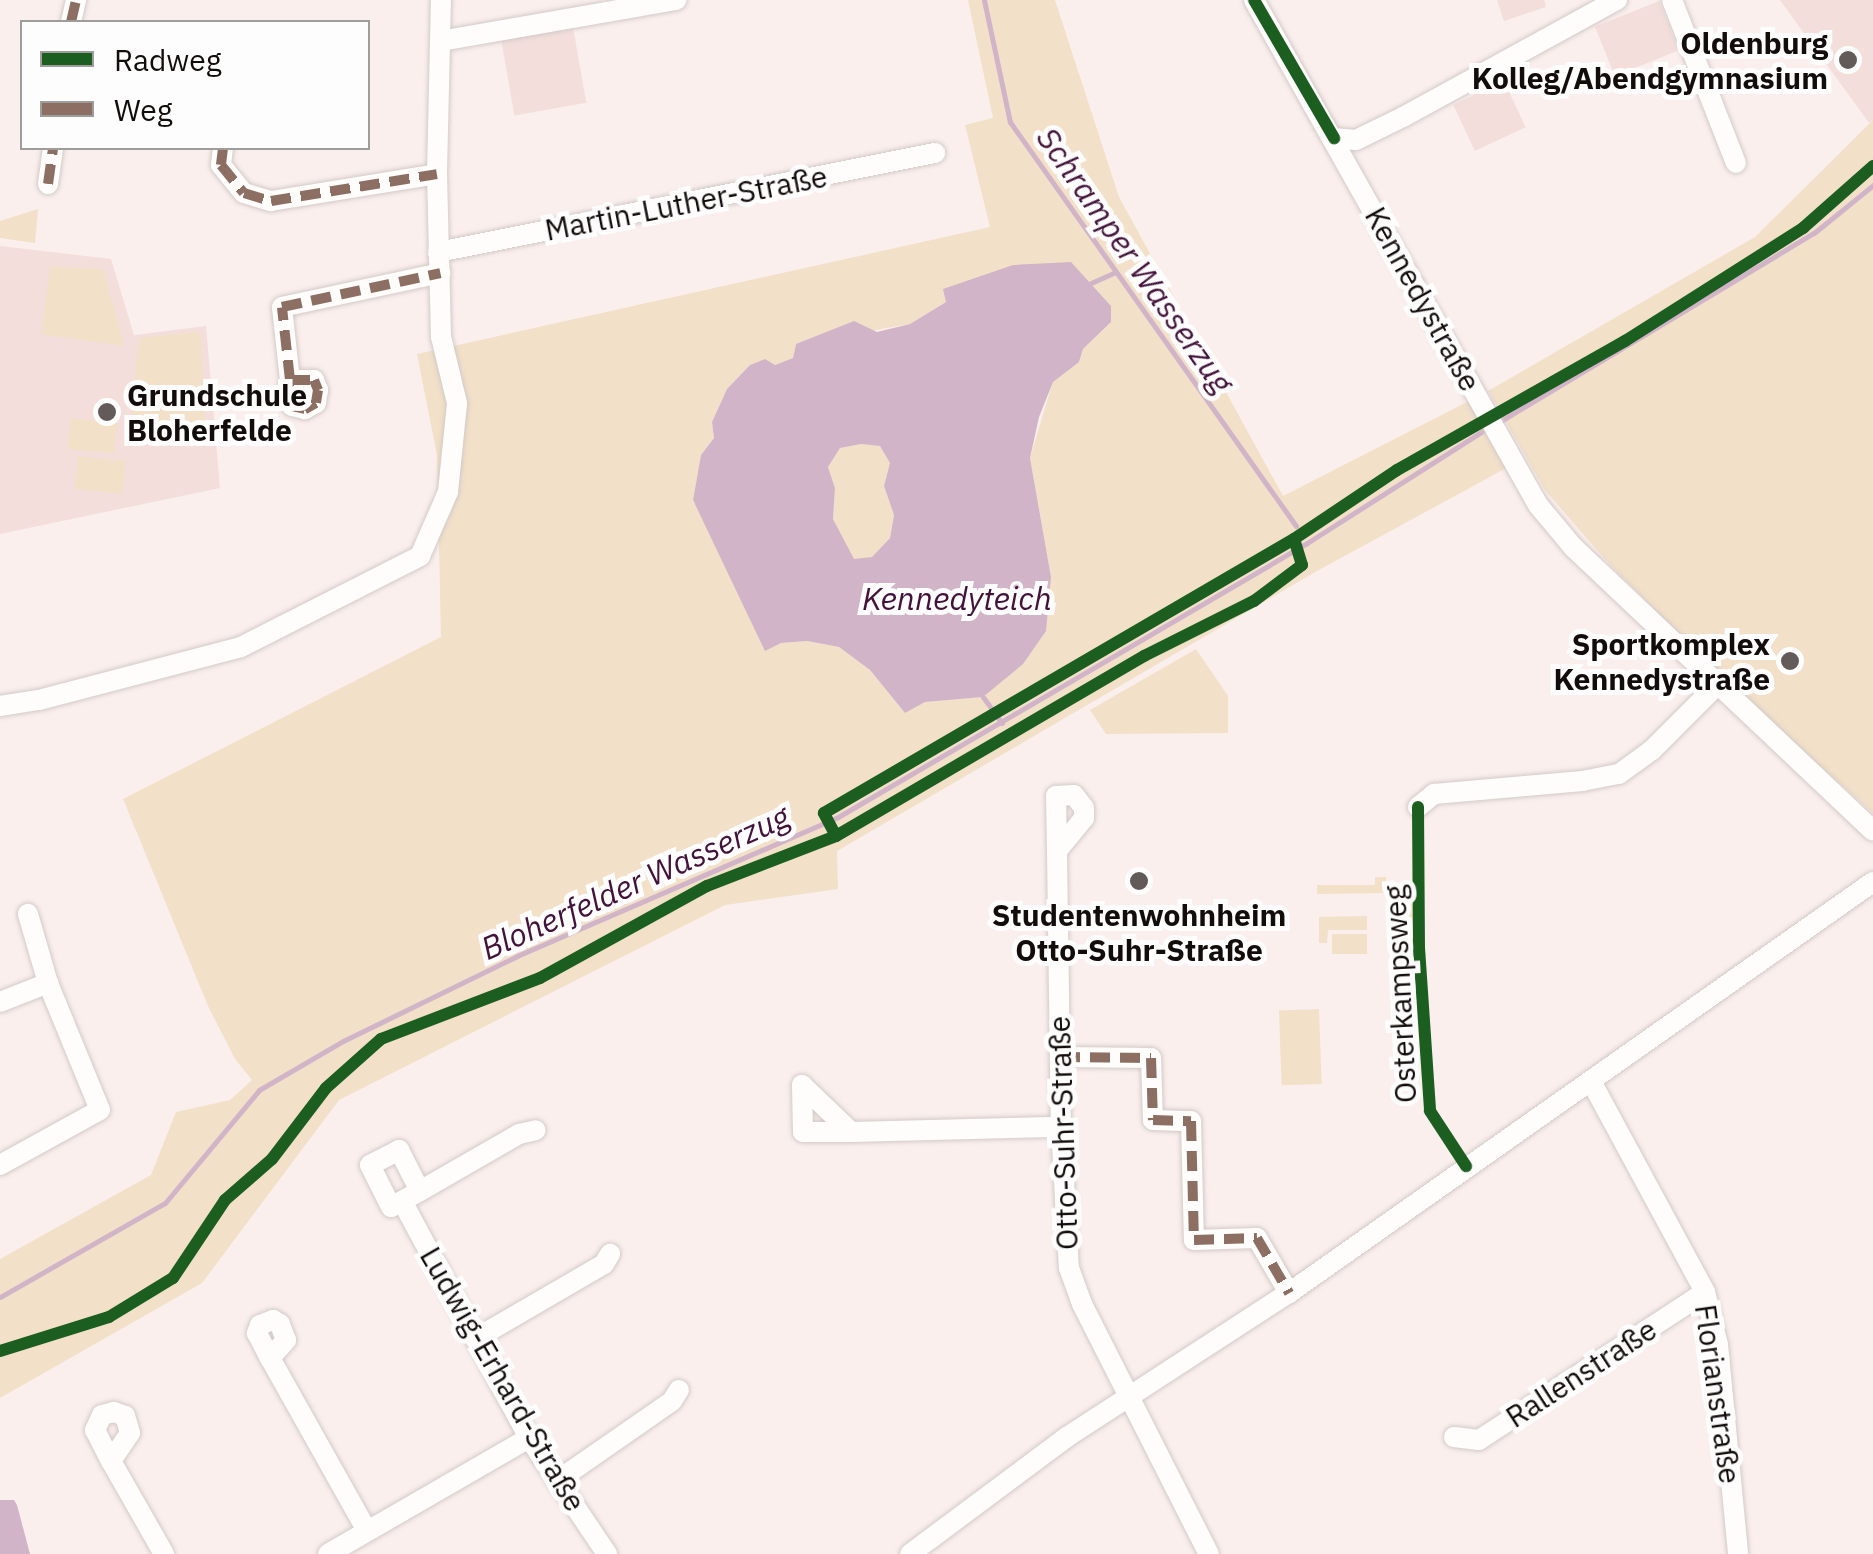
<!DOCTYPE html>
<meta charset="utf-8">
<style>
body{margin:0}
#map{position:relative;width:1873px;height:1554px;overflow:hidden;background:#faefed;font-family:"IBM Plex Sans",sans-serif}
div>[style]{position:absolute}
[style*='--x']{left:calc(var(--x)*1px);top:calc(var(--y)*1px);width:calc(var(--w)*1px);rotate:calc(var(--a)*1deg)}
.built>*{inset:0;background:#f3dedb;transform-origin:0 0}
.green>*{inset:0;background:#f2e0c8;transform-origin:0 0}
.round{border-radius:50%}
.water>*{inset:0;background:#d2b4c8}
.stream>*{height:5px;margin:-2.5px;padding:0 2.5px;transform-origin:2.5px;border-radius:2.5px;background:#d2b4c8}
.roads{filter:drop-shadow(0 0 2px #d3cac8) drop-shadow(0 0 2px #d3cac8)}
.minor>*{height:20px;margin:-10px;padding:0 10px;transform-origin:10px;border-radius:10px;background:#fefdfc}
.quiet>*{height:10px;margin-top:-5px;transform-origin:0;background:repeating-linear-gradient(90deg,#8d6e63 0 20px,transparent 0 30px)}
.cycleway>*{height:12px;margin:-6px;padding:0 6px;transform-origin:6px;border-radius:6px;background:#1b5e20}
.dots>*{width:28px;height:28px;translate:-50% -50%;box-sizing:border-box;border:5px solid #fdfdfd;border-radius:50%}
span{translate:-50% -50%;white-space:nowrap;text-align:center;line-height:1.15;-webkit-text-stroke:10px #fdfdfd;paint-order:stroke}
.poi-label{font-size:30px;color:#120c0b;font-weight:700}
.right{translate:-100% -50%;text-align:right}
.left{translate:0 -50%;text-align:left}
.street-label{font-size:30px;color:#120c0b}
.water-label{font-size:32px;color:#43123b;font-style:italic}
.legend{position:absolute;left:20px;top:20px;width:350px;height:130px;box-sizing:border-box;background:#fdfdfd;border:2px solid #9f9d9c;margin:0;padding:12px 18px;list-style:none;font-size:30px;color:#120c0b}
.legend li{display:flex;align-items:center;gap:20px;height:50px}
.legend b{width:50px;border:2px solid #9f9d9c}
</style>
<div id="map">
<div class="built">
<div style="clip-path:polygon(1497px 0,1544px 0,1546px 7px,1504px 21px)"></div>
<div style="clip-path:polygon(1780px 0,1873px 0,1873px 120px,1869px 123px)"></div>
<div style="left:1659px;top:1px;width:53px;height:69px;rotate:68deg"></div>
<div style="left:573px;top:27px;width:77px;height:73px;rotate:80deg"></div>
<div style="left:1504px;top:81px;width:51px;height:56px;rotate:65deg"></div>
<div style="clip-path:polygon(0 246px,111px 259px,134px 335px,206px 326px,220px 488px,0 534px)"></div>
</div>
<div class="green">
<div style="clip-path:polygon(evenodd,968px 0,1055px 0,1119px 197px,1283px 496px,1471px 400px,1510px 466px,1317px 571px,837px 851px,838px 889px,725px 905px,339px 1100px,202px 1283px,0 1398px,0 1259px,151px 1175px,176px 1112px,230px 1100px,252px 1080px,235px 1059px,208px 1006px,123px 799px,441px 637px,437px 455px,417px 354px,990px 227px,965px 125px,993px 118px,968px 0,946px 302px,1111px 322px,1083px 349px,1079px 362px,1053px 381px,1030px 458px,1051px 577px,983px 697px,925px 702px,905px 713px,870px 670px,839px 647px,807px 641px,781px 643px,693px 501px,701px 455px,714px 438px,712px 422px,727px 389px,750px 365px,775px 365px,793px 358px,796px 344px,910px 324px,946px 302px)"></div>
<div style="clip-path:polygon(1873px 120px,1873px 813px,1741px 696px,1610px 565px,1545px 490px,1488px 391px,1755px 237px)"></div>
<div style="clip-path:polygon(38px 209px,35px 243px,0 238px,0 221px)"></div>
<div style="clip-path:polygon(50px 267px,103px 269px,124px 346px,41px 334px)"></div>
<div style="clip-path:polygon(200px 332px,206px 441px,129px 440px,139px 338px)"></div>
<div style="left:71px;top:418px;width:47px;height:31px;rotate:6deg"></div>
<div style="clip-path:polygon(861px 444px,881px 446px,891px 463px,884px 486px,894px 515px,890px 538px,872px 557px,853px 560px,833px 519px,835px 488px,828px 467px,840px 448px)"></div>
<div style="left:78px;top:456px;width:48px;height:33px;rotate:6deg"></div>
<div style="clip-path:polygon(1196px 649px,1228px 696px,1228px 733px,1106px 734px,1090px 710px)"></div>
<div style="clip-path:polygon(1375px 877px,1386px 877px,1386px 893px,1317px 894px,1317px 885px,1375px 885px)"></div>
<div class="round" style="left:1394px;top:902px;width:22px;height:22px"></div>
<div style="clip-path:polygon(1367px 916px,1367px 930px,1328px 930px,1327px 943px,1319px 943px,1319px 917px)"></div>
<div style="left:1332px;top:934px;width:35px;height:20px"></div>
<div style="left:1319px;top:1009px;width:75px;height:40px;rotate:88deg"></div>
</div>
<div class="water">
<div style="clip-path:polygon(evenodd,1071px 262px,1111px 306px,1111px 322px,1083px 349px,1079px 362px,1053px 382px,1039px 417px,1030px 458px,1051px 577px,1046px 631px,1023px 664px,983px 697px,925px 702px,905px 713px,870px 670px,839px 647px,807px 641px,781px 643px,765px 651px,693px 500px,701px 455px,714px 438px,712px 422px,727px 389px,750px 365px,765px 359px,775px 365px,793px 358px,796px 344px,854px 321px,877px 332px,910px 324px,946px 302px,943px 289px,1013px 265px,1071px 262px,861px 444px,880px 446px,890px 463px,884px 486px,894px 515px,890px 538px,872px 557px,854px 559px,833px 519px,835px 488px,828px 467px,840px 448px,861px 444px)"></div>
<div style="clip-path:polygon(0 1500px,14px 1500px,17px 1505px,30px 1554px,0 1554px)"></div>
</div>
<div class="stream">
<div style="--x:984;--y:0;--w:125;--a:78"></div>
<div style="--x:1010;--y:122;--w:495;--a:54.7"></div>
<div style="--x:1091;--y:283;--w:27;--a:-24"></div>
<div style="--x:1499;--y:422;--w:367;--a:-31"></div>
<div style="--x:1814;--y:233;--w:76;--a:-39.1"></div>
<div style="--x:983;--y:697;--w:32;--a:54"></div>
<div style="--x:0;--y:1297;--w:190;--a:-29.7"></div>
<div style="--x:165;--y:1203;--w:147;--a:-50.2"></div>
<div style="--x:259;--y:1090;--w:97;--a:-30.3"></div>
<div style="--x:343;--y:1041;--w:194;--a:-26"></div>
<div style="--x:517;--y:956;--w:350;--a:-23.4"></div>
<div style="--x:838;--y:817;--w:543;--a:-30.29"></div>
<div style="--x:1307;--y:543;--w:216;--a:-32.5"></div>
</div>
<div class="roads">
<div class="minor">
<div style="--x:1254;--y:0;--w:579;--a:60.65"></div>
<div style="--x:1538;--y:505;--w:55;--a:50.2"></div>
<div style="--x:1573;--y:547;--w:413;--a:43.4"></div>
<div style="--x:1672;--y:0;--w:175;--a:68.6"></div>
<div style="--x:71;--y:22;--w:23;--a:-77"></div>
<div style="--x:441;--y:41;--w:239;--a:-9.9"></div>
<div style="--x:1334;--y:138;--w:22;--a:5"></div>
<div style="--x:1356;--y:140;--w:52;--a:-26.1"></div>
<div style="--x:1403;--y:117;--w:244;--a:-28.7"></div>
<div style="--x:223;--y:148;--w:17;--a:97"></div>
<div style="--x:221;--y:165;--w:36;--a:51"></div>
<div style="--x:244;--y:193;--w:28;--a:17"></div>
<div style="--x:271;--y:201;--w:168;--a:-9.2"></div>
<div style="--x:48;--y:184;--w:36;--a:-82"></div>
<div style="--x:438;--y:252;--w:507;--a:-11.27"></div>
<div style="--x:290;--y:380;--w:24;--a:0"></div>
<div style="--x:314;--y:380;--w:11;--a:68"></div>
<div style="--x:318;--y:390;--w:13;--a:99"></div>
<div style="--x:316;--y:403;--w:13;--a:151"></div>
<div style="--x:305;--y:409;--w:13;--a:-167"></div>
<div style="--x:292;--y:406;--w:13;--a:-113"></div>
<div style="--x:287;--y:394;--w:14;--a:-78"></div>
<div style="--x:290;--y:380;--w:73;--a:-96.3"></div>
<div style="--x:282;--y:307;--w:162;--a:-12.1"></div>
<div style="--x:0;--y:706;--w:39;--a:-9"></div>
<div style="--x:39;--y:700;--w:209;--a:-14.7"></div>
<div style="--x:241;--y:647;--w:201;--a:-26.9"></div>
<div style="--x:420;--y:556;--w:70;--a:-66.4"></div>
<div style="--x:448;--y:492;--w:89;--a:-84.2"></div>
<div style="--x:457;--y:403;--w:68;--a:-103.6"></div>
<div style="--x:441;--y:337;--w:163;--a:-91.4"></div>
<div style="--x:437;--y:174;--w:174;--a:-88.7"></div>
<div style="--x:1418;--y:807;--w:21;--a:-39"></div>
<div style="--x:1434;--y:794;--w:149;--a:-5"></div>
<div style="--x:1582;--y:781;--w:38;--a:-11"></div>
<div style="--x:1619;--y:774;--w:41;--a:-36"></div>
<div style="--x:1652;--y:750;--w:93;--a:-45"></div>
<div style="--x:1057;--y:851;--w:55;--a:-91"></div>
<div style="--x:1056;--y:796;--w:18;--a:-3"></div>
<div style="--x:1074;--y:795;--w:16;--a:52"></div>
<div style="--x:1084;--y:808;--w:10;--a:90"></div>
<div style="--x:1084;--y:818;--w:43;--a:129.3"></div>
<div style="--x:1057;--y:851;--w:276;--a:89.2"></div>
<div style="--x:1061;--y:1127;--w:141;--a:86.8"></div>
<div style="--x:1069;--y:1268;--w:38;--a:70"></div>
<div style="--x:1082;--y:1304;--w:280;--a:63.1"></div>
<div style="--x:0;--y:1002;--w:52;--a:-21.6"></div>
<div style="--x:1060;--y:1057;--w:91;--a:0.6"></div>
<div style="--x:1151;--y:1058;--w:62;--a:88.2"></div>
<div style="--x:1153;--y:1120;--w:38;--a:2"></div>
<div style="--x:1191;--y:1121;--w:119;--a:88.6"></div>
<div style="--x:1194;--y:1240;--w:63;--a:-1.8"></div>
<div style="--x:1257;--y:1238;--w:64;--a:59.8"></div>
<div style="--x:1592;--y:1083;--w:238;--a:61.6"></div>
<div style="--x:1705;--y:1292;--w:55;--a:76.2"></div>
<div style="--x:1718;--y:1345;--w:210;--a:84.5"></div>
<div style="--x:851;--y:1132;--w:68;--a:-136.2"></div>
<div style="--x:802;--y:1085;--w:47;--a:88.8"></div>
<div style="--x:803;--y:1132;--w:48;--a:0"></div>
<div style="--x:851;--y:1132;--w:210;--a:-1.4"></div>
<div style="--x:399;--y:1150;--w:46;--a:62.9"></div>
<div style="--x:420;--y:1191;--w:33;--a:151"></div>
<div style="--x:391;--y:1207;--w:47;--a:-116.6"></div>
<div style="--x:370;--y:1165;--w:33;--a:-27"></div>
<div style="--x:0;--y:1165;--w:114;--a:-28.8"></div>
<div style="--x:100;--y:1110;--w:137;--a:-112.3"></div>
<div style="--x:48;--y:983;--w:72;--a:-106.2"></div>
<div style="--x:420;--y:1191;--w:114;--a:-29.9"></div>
<div style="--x:519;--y:1134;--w:17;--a:-13"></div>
<div style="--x:402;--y:1201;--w:269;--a:61.8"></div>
<div style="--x:529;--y:1438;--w:140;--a:56.1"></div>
<div style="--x:475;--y:1339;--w:149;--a:-30.2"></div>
<div style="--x:604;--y:1264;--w:12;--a:-59"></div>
<div style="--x:270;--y:1358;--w:24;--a:-48"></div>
<div style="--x:286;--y:1340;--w:17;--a:-111"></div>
<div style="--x:280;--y:1324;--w:8;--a:-150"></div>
<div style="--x:273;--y:1320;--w:14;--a:159"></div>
<div style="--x:260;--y:1325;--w:9;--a:111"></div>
<div style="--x:257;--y:1333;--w:28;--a:63"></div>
<div style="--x:270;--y:1358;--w:198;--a:60.7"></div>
<div style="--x:1454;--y:1437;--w:25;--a:7"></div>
<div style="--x:1479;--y:1440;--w:270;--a:-33.2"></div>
<div style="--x:111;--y:1461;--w:34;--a:-56"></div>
<div style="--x:130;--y:1433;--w:18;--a:-106"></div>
<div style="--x:125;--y:1416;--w:12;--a:-160"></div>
<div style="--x:114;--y:1412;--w:12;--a:166"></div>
<div style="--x:102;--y:1415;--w:17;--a:115"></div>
<div style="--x:95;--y:1430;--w:35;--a:63"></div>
<div style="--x:111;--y:1461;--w:107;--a:60.3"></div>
<div style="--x:557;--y:1481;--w:140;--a:-34.8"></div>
<div style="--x:672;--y:1401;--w:13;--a:-58"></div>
<div style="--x:328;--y:1554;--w:232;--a:-30"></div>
<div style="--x:910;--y:1554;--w:196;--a:-36.7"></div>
<div style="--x:1067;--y:1437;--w:265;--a:-33"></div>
<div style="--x:1289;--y:1293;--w:714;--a:-35.14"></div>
</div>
</div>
<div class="quiet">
<div style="--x:71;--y:22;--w:23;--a:-77"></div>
<div style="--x:223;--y:148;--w:17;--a:97"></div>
<div style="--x:221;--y:165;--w:36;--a:51"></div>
<div style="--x:244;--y:193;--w:28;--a:17"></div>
<div style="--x:271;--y:201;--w:168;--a:-9.2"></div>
<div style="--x:48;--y:184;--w:36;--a:-82"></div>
<div style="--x:290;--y:380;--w:24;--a:0"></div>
<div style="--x:314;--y:380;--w:11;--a:68"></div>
<div style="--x:318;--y:390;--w:13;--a:99"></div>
<div style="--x:316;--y:403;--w:13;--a:151"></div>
<div style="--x:305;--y:409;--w:13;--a:-167"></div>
<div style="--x:292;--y:406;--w:13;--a:-113"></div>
<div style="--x:287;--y:394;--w:14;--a:-78"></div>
<div style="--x:290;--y:380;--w:73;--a:-96.3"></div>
<div style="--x:282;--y:307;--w:162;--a:-12.1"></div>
<div style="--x:1060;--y:1057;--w:91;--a:0.6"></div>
<div style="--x:1151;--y:1058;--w:62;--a:88.2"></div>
<div style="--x:1153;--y:1120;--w:38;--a:2"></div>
<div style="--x:1191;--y:1121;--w:119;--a:88.6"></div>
<div style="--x:1194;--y:1240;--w:63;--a:-1.8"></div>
<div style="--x:1257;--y:1238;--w:64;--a:59.8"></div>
</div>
<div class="cycleway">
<div style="--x:1254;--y:0;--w:160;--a:59.9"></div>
<div style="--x:1418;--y:807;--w:141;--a:89.6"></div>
<div style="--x:1419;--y:948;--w:163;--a:86.1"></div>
<div style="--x:1430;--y:1111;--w:66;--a:56.8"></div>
<div style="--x:836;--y:836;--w:26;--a:-118"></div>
<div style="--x:824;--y:813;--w:544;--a:-30.24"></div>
<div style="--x:1294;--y:539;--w:124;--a:-33.8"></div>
<div style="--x:1397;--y:470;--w:262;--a:-29.5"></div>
<div style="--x:1625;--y:341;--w:211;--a:-32.4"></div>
<div style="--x:1803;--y:228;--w:94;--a:-41.5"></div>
<div style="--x:0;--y:1351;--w:114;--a:-17.3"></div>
<div style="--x:109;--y:1317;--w:75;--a:-31.4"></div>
<div style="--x:173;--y:1278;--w:94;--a:-56.3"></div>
<div style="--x:225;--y:1200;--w:62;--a:-41.1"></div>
<div style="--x:272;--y:1159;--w:89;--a:-52.7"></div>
<div style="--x:326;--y:1088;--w:74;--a:-41.7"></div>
<div style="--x:381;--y:1039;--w:170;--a:-21"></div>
<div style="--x:540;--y:978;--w:191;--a:-28.9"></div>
<div style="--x:707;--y:886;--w:138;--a:-21.2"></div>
<div style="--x:836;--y:836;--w:357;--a:-30.3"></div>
<div style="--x:1144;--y:656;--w:123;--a:-26.6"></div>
<div style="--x:1254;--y:601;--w:60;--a:-36.9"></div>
<div style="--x:1302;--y:565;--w:27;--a:-107"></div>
</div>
<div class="dots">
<div style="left:1848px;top:60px;background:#635b5a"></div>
<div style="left:107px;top:412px;background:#635b5a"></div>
<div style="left:1790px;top:661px;background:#635b5a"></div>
<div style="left:1139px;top:881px;background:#635b5a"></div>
</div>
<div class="poi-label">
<span class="right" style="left:1828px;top:60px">Oldenburg<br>Kolleg/Abendgymnasium</span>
<span class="left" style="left:127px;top:412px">Grundschule<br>Bloherfelde</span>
<span class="right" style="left:1770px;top:661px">Sportkomplex<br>Kennedystraße</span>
<span style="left:1139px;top:932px">Studentenwohnheim<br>Otto-Suhr-Straße</span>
</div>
<div class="street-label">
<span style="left:686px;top:203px;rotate:-11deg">Martin-Luther-Straße</span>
<span style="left:1423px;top:299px;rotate:61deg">Kennedystraße</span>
<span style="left:1400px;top:994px;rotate:-93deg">Osterkampsweg</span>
<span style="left:1063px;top:1133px;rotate:-92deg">Otto-Suhr-Straße</span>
<span style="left:1581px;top:1373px;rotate:-33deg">Rallenstraße</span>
<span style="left:503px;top:1379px;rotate:60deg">Ludwig-Erhard-Straße</span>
<span style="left:1718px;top:1394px;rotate:82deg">Florianstraße</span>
</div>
<div class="water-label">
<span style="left:1135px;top:260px;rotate:55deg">Schramper Wasserzug</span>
<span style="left:957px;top:598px">Kennedyteich</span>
<span style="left:635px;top:882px;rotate:-24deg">Bloherfelder Wasserzug</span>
</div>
<ul class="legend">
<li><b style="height:12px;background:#1b5e20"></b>Radweg</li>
<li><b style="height:12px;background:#8d6e63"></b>Weg</li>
</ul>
</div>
